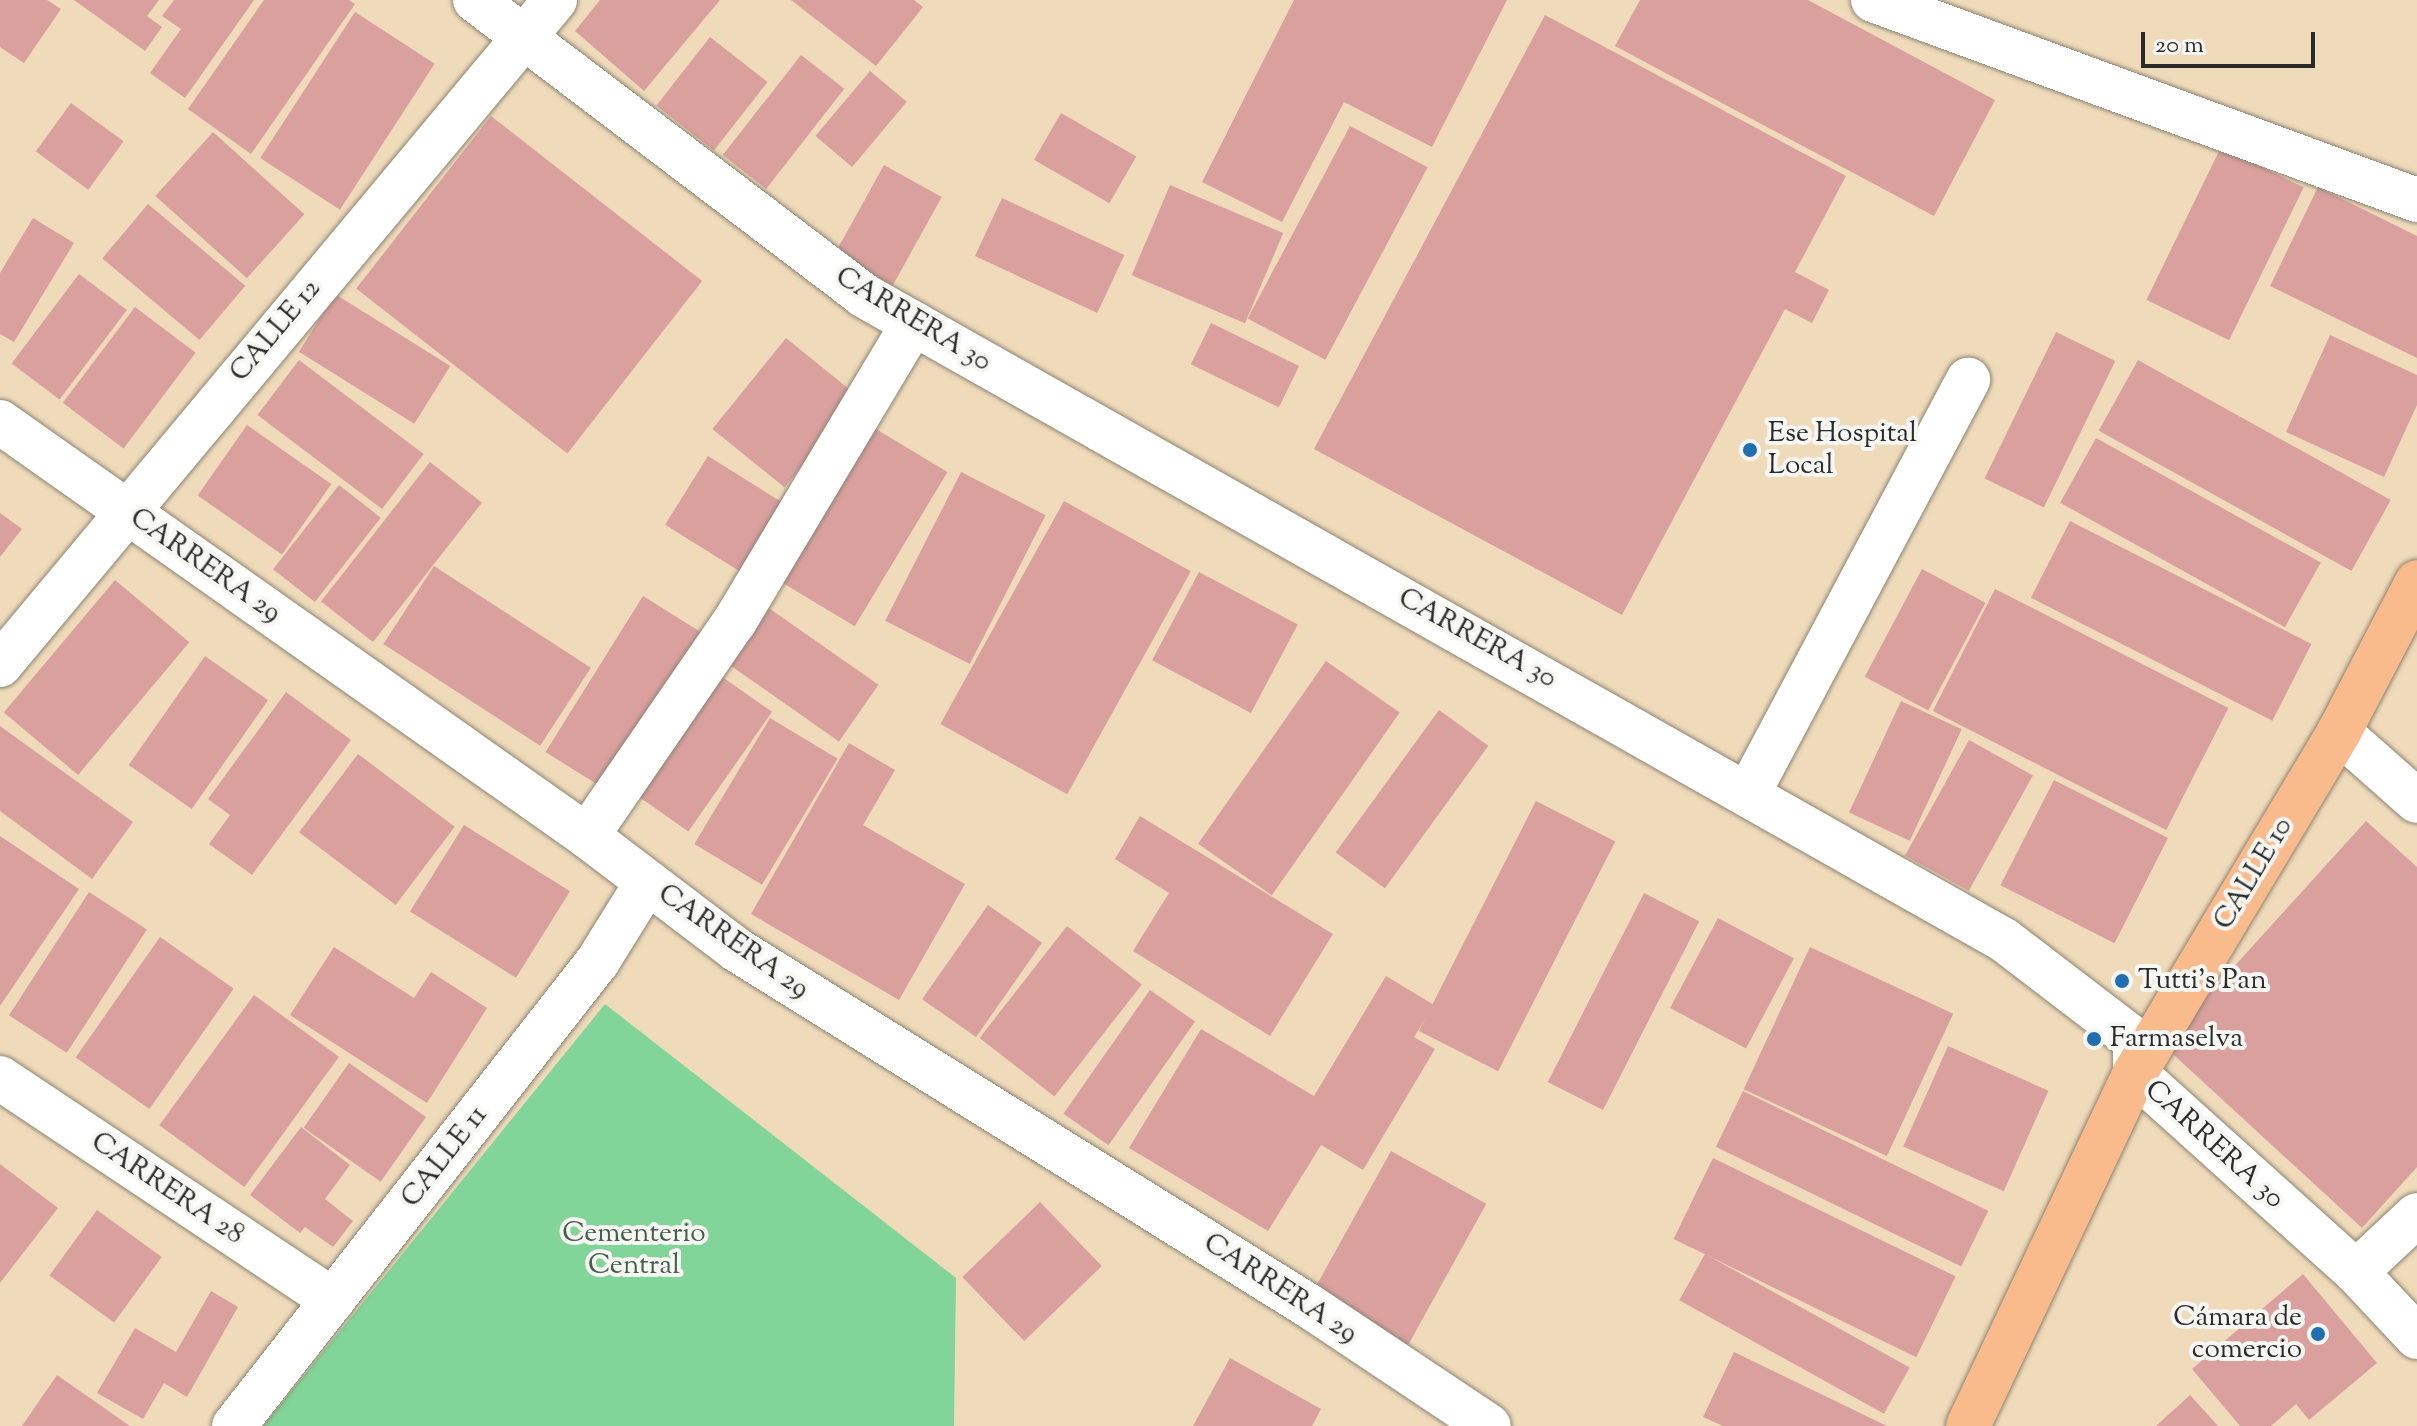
<!DOCTYPE html>
<meta charset="utf-8">
<style>
body{margin:0}
#map{position:relative;width:2417px;height:1426px;overflow:hidden;background:#efdbba;font-family:"Sorts Mill Goudy",serif}
div>[style]{position:absolute}
[style*='--x']{left:calc(var(--x)*1px);top:calc(var(--y)*1px);width:calc(var(--w)*1px);rotate:calc(var(--a)*1deg)}
.green>*{inset:0;background:#81d598}
.building>*{inset:0;background:#daa09e;transform-origin:0 0}
.roads{filter:drop-shadow(0 0 2px #8d8372) drop-shadow(0 0 2px #8d8372)}
.minor>*{height:44px;margin:-22px;padding:0 22px;transform-origin:22px;border-radius:22px;background:#fff}
.major>*{height:44px;margin:-22px;padding:0 22px;transform-origin:22px;border-radius:22px;background:#fabb8c}
.dots>*{width:22px;height:22px;translate:-50% -50%;box-sizing:border-box;border:4px solid #f6f6f2;border-radius:50%}
span{translate:-50% -50%;white-space:nowrap;text-align:center;line-height:1.15;-webkit-text-stroke:8px #f6f6f2;paint-order:stroke}
.street-label{font-size:28px;color:#2b2b2b}
.poi-label{font-size:28px;color:#2b2b2b}
.left{translate:0 -50%;text-align:left}
.right{translate:-100% -50%;text-align:right}
.park-label{font-size:28px;color:#455e4c}
.scale{position:absolute;left:2141px;top:32px;width:174px;height:36px;box-sizing:border-box;border:4px solid #2b2b2b;border-top:0;padding-left:10px;font-size:24px;line-height:28px;white-space:nowrap;color:#2b2b2b;-webkit-text-stroke:6px #f6f6f2;paint-order:stroke}
</style>
<div id="map">
<div class="green">
<div style="clip-path:polygon(605px 1004px,956px 1278px,954px 1426px,263px 1426px)"></div>
</div>
<div class="building">
<div style="clip-path:polygon(0 0,47px 0,61px 9px,24px 63px,0 47px)"></div>
<div style="clip-path:polygon(74px 0,159px 0,147px 16px,162px 27px,145px 51px)"></div>
<div style="clip-path:polygon(174px 0,254px 0,185px 98px,150px 73px,181px 29px,162px 16px)"></div>
<div style="clip-path:polygon(264px 0,349px 0,355px 4px,251px 154px,188px 109px)"></div>
<div style="clip-path:polygon(600px 0,720px 0,644px 91px,575px 31px)"></div>
<div style="clip-path:polygon(791px 0,914px 0,923px 7px,876px 66px)"></div>
<div style="clip-path:polygon(1294px 0,1507px 0,1432px 147px,1344px 102px,1282px 222px,1202px 182px)"></div>
<div style="clip-path:polygon(1640px 0,1808px 0,1995px 100px,1934px 216px,1615px 46px)"></div>
<div style="left:355px;top:12px;width:95px;height:174px;rotate:33deg"></div>
<div style="clip-path:polygon(1545px 15px,1846px 176px,1795px 272px,1829px 290px,1812px 323px,1785px 309px,1622px 615px,1314px 449px)"></div>
<div style="left:710px;top:37px;width:73px;height:87px;rotate:38deg"></div>
<div style="left:801px;top:55px;width:55px;height:127px;rotate:38deg"></div>
<div style="left:870px;top:71px;width:48px;height:85px;rotate:40deg"></div>
<div style="left:71px;top:103px;width:65px;height:60px;rotate:36deg"></div>
<div style="left:1061px;top:113px;width:87px;height:54px;rotate:30deg"></div>
<div style="left:491px;top:116px;width:268px;height:219px;rotate:38deg"></div>
<div style="left:1350px;top:126px;width:88px;height:218px;rotate:28deg"></div>
<div style="left:213px;top:132px;width:123px;height:86px;rotate:42deg"></div>
<div style="left:2221px;top:147px;width:92px;height:170px;rotate:26deg"></div>
<div style="left:884px;top:165px;width:66px;height:104px;rotate:29deg"></div>
<div style="left:1170px;top:185px;width:123px;height:98px;rotate:23deg"></div>
<div style="clip-path:polygon(2318px 187px,2417px 236px,2417px 358px,2270px 286px)"></div>
<div style="left:1002px;top:198px;width:135px;height:64px;rotate:25deg"></div>
<div style="left:148px;top:204px;width:127px;height:71px;rotate:40deg"></div>
<div style="clip-path:polygon(33px 218px,74px 243px,14px 342px,0 334px,0 273px)"></div>
<div style="left:79px;top:274px;width:60px;height:112px;rotate:37deg"></div>
<div style="left:335px;top:294px;width:136px;height:68px;rotate:32deg"></div>
<div style="left:135px;top:307px;width:76px;height:120px;rotate:37deg"></div>
<div style="left:1211px;top:323px;width:98px;height:46px;rotate:26deg"></div>
<div style="left:2056px;top:332px;width:66px;height:163px;rotate:26deg"></div>
<div style="clip-path:polygon(2330px 335px,2417px 375px,2417px 405px,2384px 477px,2286px 432px)"></div>
<div style="left:786px;top:338px;width:93px;height:117px;rotate:39deg"></div>
<div style="left:299px;top:360px;width:156px;height:69px;rotate:37deg"></div>
<div style="left:2138px;top:360px;width:289px;height:81px;rotate:29deg"></div>
<div style="left:866px;top:423px;width:95px;height:180px;rotate:31deg"></div>
<div style="left:247px;top:425px;width:103px;height:86px;rotate:35deg"></div>
<div style="left:2096px;top:438px;width:257px;height:74px;rotate:29deg"></div>
<div style="left:708px;top:456px;width:88px;height:81px;rotate:32deg"></div>
<div style="left:430px;top:462px;width:66px;height:177px;rotate:38deg"></div>
<div style="left:961px;top:472px;width:95px;height:167px;rotate:27deg"></div>
<div style="left:339px;top:485px;width:53px;height:107px;rotate:38deg"></div>
<div style="left:1064px;top:501px;width:145px;height:255px;rotate:29deg"></div>
<div style="clip-path:polygon(0 513px,22px 529px,0 557px)"></div>
<div style="left:2070px;top:521px;width:271px;height:86px;rotate:27deg"></div>
<div style="left:434px;top:566px;width:187px;height:93px;rotate:33deg"></div>
<div style="left:1922px;top:569px;width:72px;height:122px;rotate:28deg"></div>
<div style="left:1199px;top:572px;width:112px;height:100px;rotate:28deg"></div>
<div style="left:115px;top:580px;width:97px;height:173px;rotate:40deg"></div>
<div style="left:1995px;top:589px;width:262px;height:137px;rotate:27deg"></div>
<div style="left:643px;top:596px;width:75px;height:184px;rotate:32deg"></div>
<div style="left:763px;top:604px;width:141px;height:69px;rotate:35deg"></div>
<div style="left:205px;top:656px;width:77px;height:133px;rotate:35deg"></div>
<div style="left:1326px;top:661px;width:90px;height:223px;rotate:35deg"></div>
<div style="left:718px;top:674px;width:66px;height:146px;rotate:35deg"></div>
<div style="clip-path:polygon(286px 692px,351px 740px,252px 875px,209px 844px,230px 815px,208px 799px)"></div>
<div style="left:1901px;top:701px;width:67px;height:123px;rotate:25deg"></div>
<div style="left:1439px;top:710px;width:61px;height:176px;rotate:36deg"></div>
<div style="left:770px;top:718px;width:79px;height:147px;rotate:31deg"></div>
<div style="clip-path:polygon(0 726px,133px 822px,92px 879px,0 811px)"></div>
<div style="left:1969px;top:740px;width:73px;height:132px;rotate:29deg"></div>
<div style="clip-path:polygon(849px 743px,895px 770px,863px 825px,965px 884px,899px 1000px,751px 914px)"></div>
<div style="left:358px;top:754px;width:121px;height:98px;rotate:37deg"></div>
<div style="left:2054px;top:780px;width:128px;height:118px;rotate:27deg"></div>
<div style="left:1536px;top:801px;width:89px;height:258px;rotate:27deg"></div>
<div style="clip-path:polygon(1140px 816px,1333px 934px,1270px 1036px,1133px 951px,1169px 893px,1115px 859px)"></div>
<div style="clip-path:polygon(2366px 821px,2417px 867px,2417px 1167px,2362px 1228px,2163px 1045px)"></div>
<div style="left:464px;top:825px;width:125px;height:102px;rotate:32deg"></div>
<div style="clip-path:polygon(0 836px,79px 889px,0 1006px)"></div>
<div style="left:89px;top:892px;width:69px;height:147px;rotate:33deg"></div>
<div style="left:1644px;top:893px;width:62px;height:212px;rotate:27deg"></div>
<div style="left:988px;top:905px;width:66px;height:115px;rotate:35deg"></div>
<div style="left:1718px;top:918px;width:86px;height:102px;rotate:28deg"></div>
<div style="left:1067px;top:926px;width:95px;height:142px;rotate:38deg"></div>
<div style="left:160px;top:937px;width:90px;height:147px;rotate:35deg"></div>
<div style="clip-path:polygon(334px 947px,414px 998px,431px 972px,487px 1008px,427px 1103px,290px 1015px)"></div>
<div style="left:1810px;top:947px;width:158px;height:157px;rotate:25deg"></div>
<div style="clip-path:polygon(1386px 976px,1434px 1005px,1414px 1037px,1435px 1049px,1363px 1170px,1321px 1145px,1268px 1231px,1129px 1148px,1201px 1029px,1314px 1096px)"></div>
<div style="left:1150px;top:990px;width:55px;height:151px;rotate:35deg"></div>
<div style="left:254px;top:995px;width:105px;height:161px;rotate:36deg"></div>
<div style="left:1948px;top:1046px;width:110px;height:110px;rotate:24deg"></div>
<div style="left:349px;top:1063px;width:94px;height:79px;rotate:35deg"></div>
<div style="left:1743px;top:1091px;width:273px;height:62px;rotate:26deg"></div>
<div style="clip-path:polygon(301px 1127px,350px 1165px,325px 1199px,353px 1221px,333px 1247px,305px 1227px,300px 1233px,250px 1195px)"></div>
<div style="left:1391px;top:1151px;width:109px;height:170px;rotate:29deg"></div>
<div style="left:1713px;top:1158px;width:270px;height:90px;rotate:26deg"></div>
<div style="clip-path:polygon(0 1164px,58px 1208px,0 1283px)"></div>
<div style="left:1040px;top:1202px;width:89px;height:108px;rotate:46deg"></div>
<div style="left:97px;top:1210px;width:80px;height:81px;rotate:36deg"></div>
<div style="left:1705px;top:1254px;width:234px;height:53px;rotate:29deg"></div>
<div style="clip-path:polygon(2303px 1274px,2377px 1363px,2309px 1420px,2296px 1404px,2271px 1426px,2240px 1426px,2192px 1369px)"></div>
<div style="clip-path:polygon(211px 1291px,238px 1307px,187px 1397px,164px 1383px,143px 1419px,97px 1393px,135px 1328px,176px 1352px)"></div>
<div style="clip-path:polygon(1734px 1352px,1887px 1426px,1723px 1426px,1703px 1417px)"></div>
<div style="clip-path:polygon(1230px 1358px,1321px 1409px,1312px 1426px,1193px 1426px)"></div>
<div style="clip-path:polygon(57px 1375px,130px 1426px,22px 1426px)"></div>
<div style="clip-path:polygon(2190px 1395px,2218px 1426px,2156px 1426px)"></div>
</div>
<div class="roads">
<div class="minor">
<div style="--x:475;--y:0;--w:487;--a:37.2"></div>
<div style="--x:863;--y:295;--w:1311;--a:29.48"></div>
<div style="--x:2004;--y:940;--w:165;--a:37.4"></div>
<div style="--x:2135;--y:1040;--w:33;--a:90"></div>
<div style="--x:2135;--y:1073;--w:297;--a:42"></div>
<div style="--x:2356;--y:1272;--w:89;--a:46.8"></div>
<div style="--x:1873;--y:0;--w:580;--a:20.19"></div>
<div style="--x:0;--y:422;--w:718;--a:35.19"></div>
<div style="--x:587;--y:836;--w:188;--a:37.2"></div>
<div style="--x:737;--y:950;--w:674;--a:31.9"></div>
<div style="--x:1309;--y:1306;--w:216;--a:33.7"></div>
<div style="--x:0;--y:665;--w:866;--a:-50.15"></div>
<div style="--x:2339;--y:732;--w:104;--a:41.5"></div>
<div style="--x:1749;--y:792;--w:467;--a:-62"></div>
<div style="--x:587;--y:836;--w:261;--a:-55.5"></div>
<div style="--x:735;--y:621;--w:347;--a:-59.1"></div>
<div style="--x:0;--y:1078;--w:400;--a:33.7"></div>
<div style="--x:2356;--y:1272;--w:83;--a:-43.1"></div>
<div style="--x:234;--y:1426;--w:591;--a:-51.95"></div>
<div style="--x:598;--y:961;--w:93;--a:-58.2"></div>
</div>
<div class="major">
<div style="--x:1968;--y:1426;--w:391;--a:-64.7"></div>
<div style="--x:2135;--y:1073;--w:397;--a:-59.1"></div>
<div style="--x:2339;--y:732;--w:169;--a:-62.5"></div>
</div>
</div>
<div class="dots">
<div style="left:1750px;top:450px;background:#1f6fb2"></div>
<div style="left:2122px;top:981px;background:#1f6fb2"></div>
<div style="left:2094px;top:1039px;background:#1f6fb2"></div>
<div style="left:2318px;top:1334px;background:#1f6fb2"></div>
</div>
<div class="street-label">
<span style="left:913px;top:320px;rotate:31deg">CARRERA 30</span>
<span style="left:276px;top:331px;rotate:-50deg">CALLE 12</span>
<span style="left:205px;top:566px;rotate:35deg">CARRERA 29</span>
<span style="left:1477px;top:639px;rotate:29deg">CARRERA 30</span>
<span style="left:2254px;top:874px;rotate:-59deg">CALLE 10</span>
<span style="left:733px;top:942px;rotate:35deg">CARRERA 29</span>
<span style="left:2214px;top:1145px;rotate:42deg">CARRERA 30</span>
<span style="left:445px;top:1157px;rotate:-52deg">CALLE 11</span>
<span style="left:167px;top:1189px;rotate:34deg">CARRERA 28</span>
<span style="left:1280px;top:1289px;rotate:33deg">CARRERA 29</span>
</div>
<div class="poi-label">
<span class="left" style="left:1768px;top:450px">Ese Hospital<br>Local</span>
<span class="left" style="left:2138px;top:981px">Tutti's Pan</span>
<span class="left" style="left:2110px;top:1039px">Farmaselva</span>
<span class="right" style="left:2302px;top:1334px">Cámara de<br>comercio</span>
</div>
<div class="park-label">
<span style="left:634px;top:1250px">Cementerio<br>Central</span>
</div>
<div class="scale">20 m</div>
</div>
